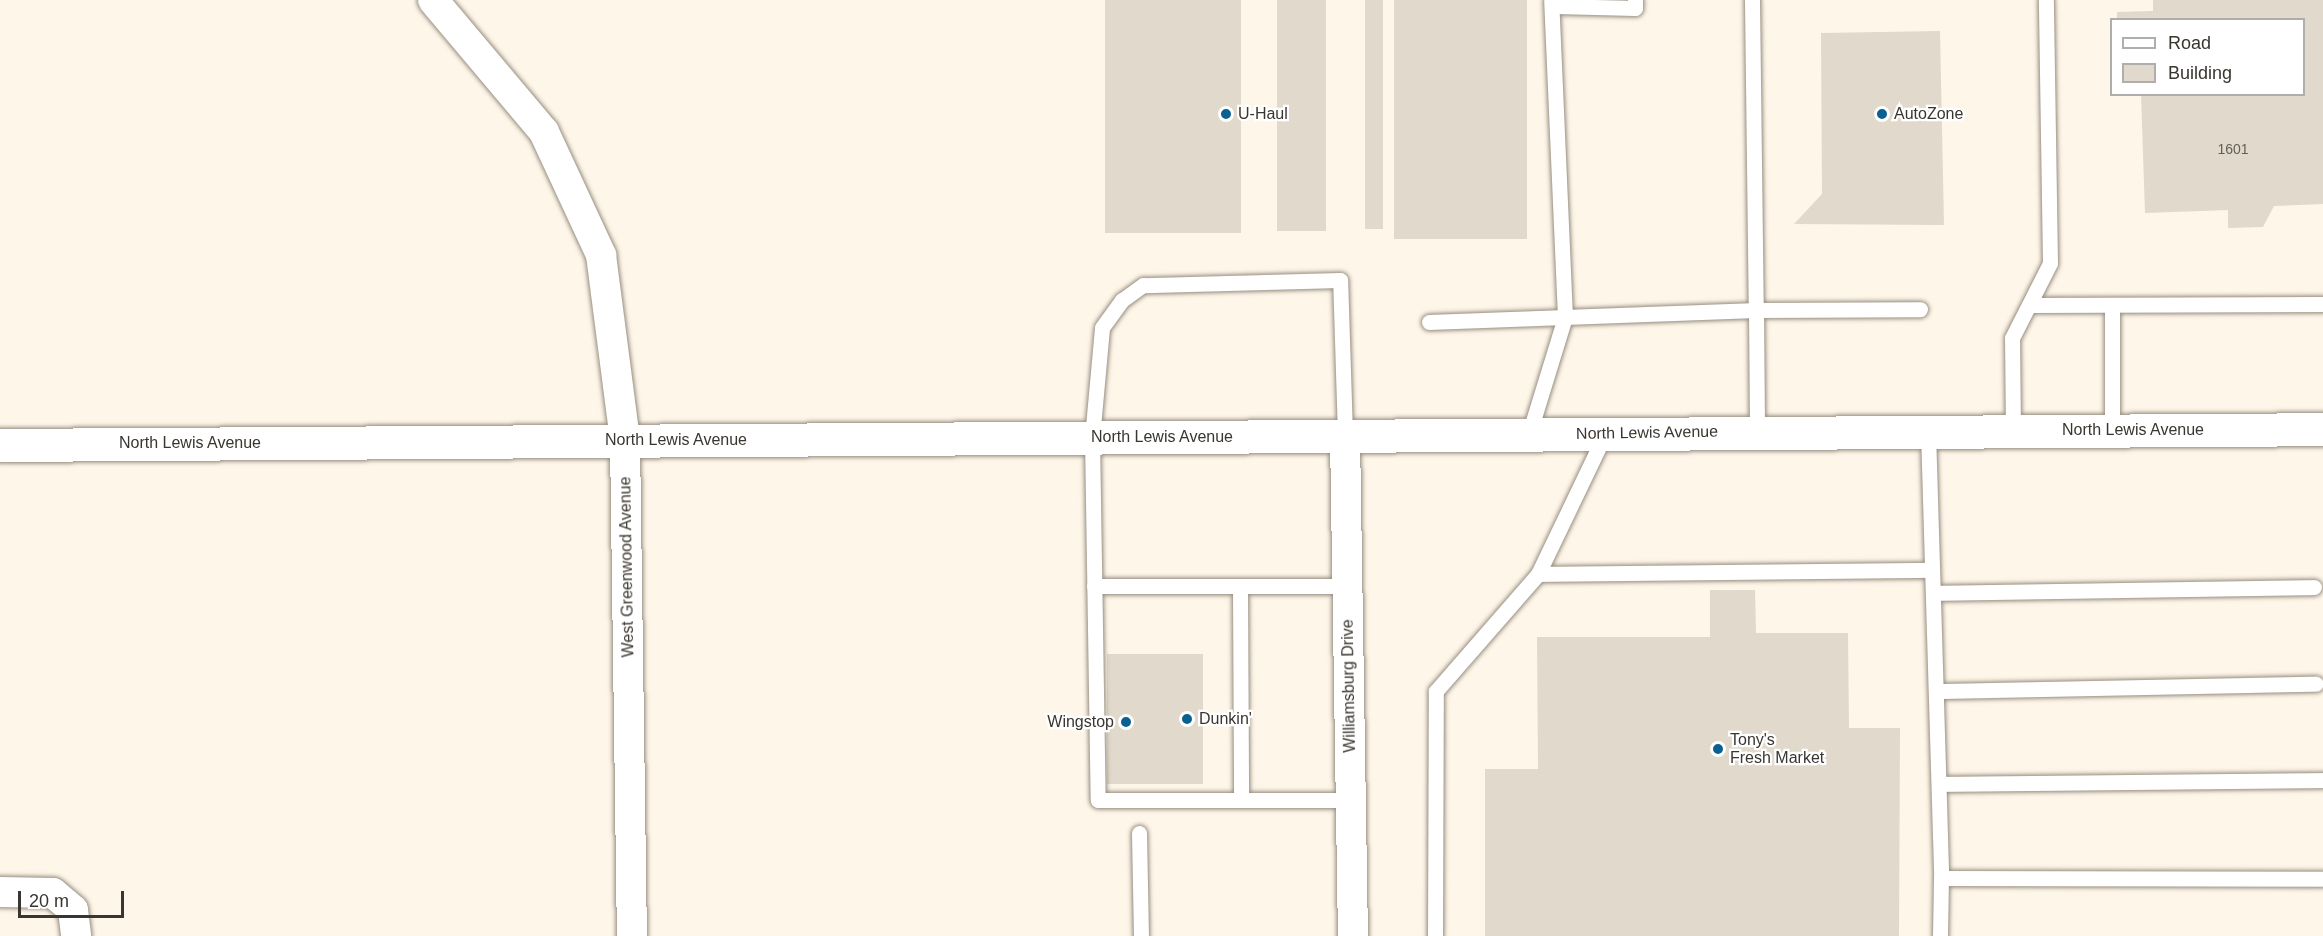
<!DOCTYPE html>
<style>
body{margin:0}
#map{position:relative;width:2323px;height:936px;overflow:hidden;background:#fef6e8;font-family:Helvetica,sans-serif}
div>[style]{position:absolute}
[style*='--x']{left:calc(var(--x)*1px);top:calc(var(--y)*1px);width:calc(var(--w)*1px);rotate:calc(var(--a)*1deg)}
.building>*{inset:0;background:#e1d9cb;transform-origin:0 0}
.roads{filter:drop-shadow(0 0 2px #968e81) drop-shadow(0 0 2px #968e81)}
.service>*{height:15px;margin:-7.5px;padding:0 7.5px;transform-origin:7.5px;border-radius:7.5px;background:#fff}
.minor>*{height:30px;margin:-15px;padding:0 15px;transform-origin:15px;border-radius:15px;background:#fff}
.secondary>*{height:33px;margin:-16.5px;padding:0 16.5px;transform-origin:16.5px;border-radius:16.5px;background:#fff}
.dots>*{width:16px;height:16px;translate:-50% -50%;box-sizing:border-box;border:3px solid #fff;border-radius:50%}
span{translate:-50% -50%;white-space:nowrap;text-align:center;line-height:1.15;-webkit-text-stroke:4.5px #fff;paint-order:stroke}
.number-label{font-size:14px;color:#635e57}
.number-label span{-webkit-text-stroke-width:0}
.poi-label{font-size:16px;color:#393530}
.left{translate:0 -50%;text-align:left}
.right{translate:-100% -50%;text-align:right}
.street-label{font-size:16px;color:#393530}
.legend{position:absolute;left:2110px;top:18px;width:195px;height:78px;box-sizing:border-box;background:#fff;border:2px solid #b0aeac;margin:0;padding:8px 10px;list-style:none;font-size:18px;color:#393530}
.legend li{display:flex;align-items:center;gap:12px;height:30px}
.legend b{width:30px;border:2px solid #b0aeac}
.scale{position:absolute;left:18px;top:891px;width:106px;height:27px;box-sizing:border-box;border:3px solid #393530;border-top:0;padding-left:8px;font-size:18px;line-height:21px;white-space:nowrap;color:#393530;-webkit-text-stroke:4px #fff;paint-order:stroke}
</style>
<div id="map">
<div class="building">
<div style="left:1105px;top:0;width:136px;height:233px"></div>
<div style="left:1277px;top:0;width:49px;height:231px"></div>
<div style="left:1365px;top:0;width:18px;height:229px"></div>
<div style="left:1394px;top:0;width:133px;height:239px"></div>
<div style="clip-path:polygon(2153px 0,2323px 0,2323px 204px,2274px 206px,2263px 227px,2228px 228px,2228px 210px,2145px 213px,2141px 94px,2304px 94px,2304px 20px,2117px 20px,2117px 12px,2153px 11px)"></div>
<div style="clip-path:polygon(1940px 31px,1944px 225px,1794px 224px,1822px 194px,1821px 33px)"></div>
<div style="clip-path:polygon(1710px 590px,1755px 590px,1756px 633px,1848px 633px,1849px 728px,1900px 728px,1899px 936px,1485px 936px,1485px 769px,1538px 769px,1537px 637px,1710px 637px)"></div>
<div style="left:1203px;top:654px;width:130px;height:96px;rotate:90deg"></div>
</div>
<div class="roads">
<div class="service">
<div style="--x:1752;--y:0;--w:310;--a:89.3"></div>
<div style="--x:1756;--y:310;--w:164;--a:-0.3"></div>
<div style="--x:1554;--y:6;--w:81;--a:1.4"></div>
<div style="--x:1635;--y:8;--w:8;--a:-90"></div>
<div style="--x:2029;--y:305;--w:294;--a:-0.2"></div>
<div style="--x:1429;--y:322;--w:136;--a:-2.1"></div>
<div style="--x:1565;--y:317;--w:317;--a:-92.5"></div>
<div style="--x:2112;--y:430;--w:125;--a:-90"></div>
<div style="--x:1928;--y:431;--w:447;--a:88.3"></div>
<div style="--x:2013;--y:431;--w:93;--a:-90.6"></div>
<div style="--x:2012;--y:338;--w:84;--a:-63.1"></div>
<div style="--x:2050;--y:263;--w:263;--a:-90.9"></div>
<div style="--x:1529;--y:434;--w:122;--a:-72.9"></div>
<div style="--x:1565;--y:317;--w:191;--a:-2.1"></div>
<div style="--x:1756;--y:310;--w:122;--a:89.5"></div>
<div style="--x:1345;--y:435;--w:155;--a:-91.8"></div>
<div style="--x:1340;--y:280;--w:197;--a:178.5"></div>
<div style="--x:1143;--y:285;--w:26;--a:144"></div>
<div style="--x:1122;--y:300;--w:34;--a:126"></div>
<div style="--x:1102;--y:328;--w:109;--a:95.2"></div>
<div style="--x:1092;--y:437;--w:363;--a:89.1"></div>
<div style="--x:1098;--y:800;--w:252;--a:0"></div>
<div style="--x:1538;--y:574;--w:155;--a:-64.4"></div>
<div style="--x:1094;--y:586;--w:253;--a:0"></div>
<div style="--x:1240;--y:586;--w:214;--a:89.7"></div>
<div style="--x:1933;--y:593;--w:381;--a:-0.9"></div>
<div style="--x:1936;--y:691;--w:380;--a:-1.1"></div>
<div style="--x:1939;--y:784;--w:384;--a:-0.6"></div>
<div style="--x:1139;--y:833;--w:103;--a:88.9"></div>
<div style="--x:1435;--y:936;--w:245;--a:-89.8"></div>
<div style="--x:1436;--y:691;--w:155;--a:-48.9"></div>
<div style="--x:1538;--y:574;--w:394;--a:-0.6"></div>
<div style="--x:1940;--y:936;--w:58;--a:-89"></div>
<div style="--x:1941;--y:878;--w:382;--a:0.1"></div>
</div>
<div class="minor">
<div style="--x:433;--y:0;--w:172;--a:49.9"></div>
<div style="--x:544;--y:132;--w:136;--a:65.1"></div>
<div style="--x:601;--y:255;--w:187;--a:82.6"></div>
<div style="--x:625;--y:440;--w:496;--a:89.2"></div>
<div style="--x:1345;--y:435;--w:501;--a:89.09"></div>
<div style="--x:0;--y:892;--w:53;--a:1.1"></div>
<div style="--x:53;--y:893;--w:26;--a:40"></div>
<div style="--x:73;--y:910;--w:26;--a:83"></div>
</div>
<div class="secondary">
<div style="--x:0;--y:445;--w:2323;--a:-0.39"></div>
</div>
</div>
<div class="dots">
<div style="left:1226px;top:114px;background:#096192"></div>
<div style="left:1882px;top:114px;background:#096192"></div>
<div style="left:1187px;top:719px;background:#096192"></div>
<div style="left:1126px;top:722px;background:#096192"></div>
<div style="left:1718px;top:749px;background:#096192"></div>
</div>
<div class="number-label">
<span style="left:2233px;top:149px">1601</span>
</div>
<div class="poi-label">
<span class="left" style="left:1238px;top:114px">U-Haul</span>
<span class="left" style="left:1894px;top:114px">AutoZone</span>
<span class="left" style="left:1199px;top:719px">Dunkin'</span>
<span class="right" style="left:1114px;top:722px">Wingstop</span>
<span class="left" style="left:1730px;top:749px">Tony's<br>Fresh Market</span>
</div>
<div class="street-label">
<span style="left:2133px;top:430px">North Lewis Avenue</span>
<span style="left:1647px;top:433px;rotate:-1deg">North Lewis Avenue</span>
<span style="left:1162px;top:437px">North Lewis Avenue</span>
<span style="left:676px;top:440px">North Lewis Avenue</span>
<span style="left:190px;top:443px">North Lewis Avenue</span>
<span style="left:627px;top:567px;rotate:-91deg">West Greenwood Avenue</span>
<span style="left:1349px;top:686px;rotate:-91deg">Williamsburg Drive</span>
</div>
<ul class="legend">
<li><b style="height:8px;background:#fff"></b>Road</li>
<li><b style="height:16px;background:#e1d9cb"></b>Building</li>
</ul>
<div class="scale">20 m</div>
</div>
